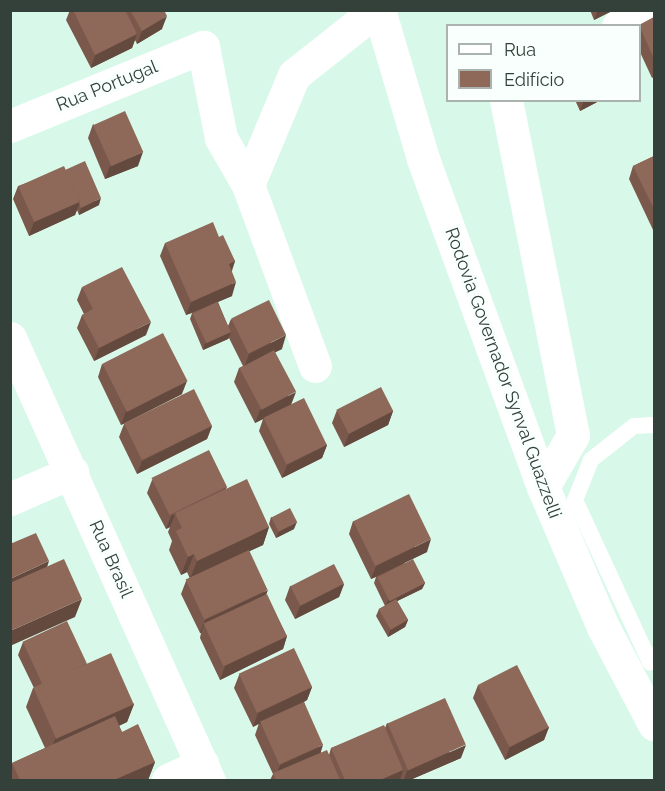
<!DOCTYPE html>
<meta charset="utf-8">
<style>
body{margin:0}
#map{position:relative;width:665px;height:791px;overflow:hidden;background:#d8f9e9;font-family:Raleway,sans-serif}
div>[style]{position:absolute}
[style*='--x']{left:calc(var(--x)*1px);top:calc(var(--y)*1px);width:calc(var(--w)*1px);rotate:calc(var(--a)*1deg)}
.service>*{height:16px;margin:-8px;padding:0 8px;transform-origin:8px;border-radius:8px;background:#fff}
.minor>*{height:33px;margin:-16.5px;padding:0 16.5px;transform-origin:16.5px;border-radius:16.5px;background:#fff}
.primary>*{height:33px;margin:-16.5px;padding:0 16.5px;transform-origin:16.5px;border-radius:16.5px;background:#fff}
.wall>*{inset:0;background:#7a594c}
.shaded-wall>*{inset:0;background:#63493e}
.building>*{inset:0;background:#8e6858;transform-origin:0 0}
span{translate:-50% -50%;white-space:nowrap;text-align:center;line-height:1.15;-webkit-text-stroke:6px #f8fffc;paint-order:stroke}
.street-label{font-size:18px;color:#34403a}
.frame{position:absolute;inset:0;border:12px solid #34403a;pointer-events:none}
.legend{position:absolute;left:446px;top:24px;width:195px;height:78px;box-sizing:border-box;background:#f8fffc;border:2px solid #aab3ae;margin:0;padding:8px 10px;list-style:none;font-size:18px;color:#34403a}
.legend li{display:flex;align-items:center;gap:12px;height:30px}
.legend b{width:30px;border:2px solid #aab3ae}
</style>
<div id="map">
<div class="service">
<div style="--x:654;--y:425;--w:20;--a:177"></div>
<div style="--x:634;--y:426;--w:55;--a:141.7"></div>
<div style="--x:591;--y:460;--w:43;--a:111.8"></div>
<div style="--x:575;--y:500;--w:179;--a:65.2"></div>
<div style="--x:650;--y:662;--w:8;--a:-60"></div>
</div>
<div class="minor">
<div style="--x:618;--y:26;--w:39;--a:-23"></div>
<div style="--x:506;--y:100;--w:342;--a:78.7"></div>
<div style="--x:573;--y:435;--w:60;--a:120"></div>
<div style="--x:10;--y:126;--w:209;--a:-22.3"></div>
<div style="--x:203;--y:47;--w:93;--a:78.8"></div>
<div style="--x:221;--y:138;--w:54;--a:60.1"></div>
<div style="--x:248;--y:185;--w:193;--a:69.7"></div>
<div style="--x:248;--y:185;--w:119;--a:-67.3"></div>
<div style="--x:294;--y:75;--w:105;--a:-38.4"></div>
<div style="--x:10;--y:338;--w:485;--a:65.8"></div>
<div style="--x:10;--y:499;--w:68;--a:-23.5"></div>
<div style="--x:168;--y:780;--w:38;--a:-25"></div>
</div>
<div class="primary">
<div style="--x:379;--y:10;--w:155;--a:73.5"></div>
<div style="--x:423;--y:159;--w:349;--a:69.9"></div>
<div style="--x:543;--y:487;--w:152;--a:66.8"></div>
<div style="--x:603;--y:627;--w:110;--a:62.3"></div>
</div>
<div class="wall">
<div style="clip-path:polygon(70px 10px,164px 10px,162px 29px,137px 44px,135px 40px,132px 48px,91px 68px,66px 20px)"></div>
<div style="clip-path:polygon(590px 10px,614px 10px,594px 20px)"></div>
<div style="clip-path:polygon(654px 17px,654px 77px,652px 78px,639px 50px,639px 26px)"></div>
<div style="clip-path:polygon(575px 100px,601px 100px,580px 111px)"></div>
<div style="clip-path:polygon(93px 124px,138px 166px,105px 179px,88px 138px)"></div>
<div style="clip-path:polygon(654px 156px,654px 232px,629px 179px,633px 166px)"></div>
<div style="clip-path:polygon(65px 170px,99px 205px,79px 215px,77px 210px,75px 215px,29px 236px,13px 199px,18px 186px)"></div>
<div style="clip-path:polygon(219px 237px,235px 261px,232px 271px,232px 296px,218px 302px,228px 326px,231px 319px,282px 349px,275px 352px,291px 404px,327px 445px,322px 458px,282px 478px,259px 431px,263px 419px,255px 423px,234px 382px,239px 368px,243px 366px,229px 338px,228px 339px,203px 350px,190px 319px,192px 313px,186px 315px,160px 256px,165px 243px)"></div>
<div style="clip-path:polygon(82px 287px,146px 335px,94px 361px,77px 328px,82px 315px,84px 314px,77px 300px)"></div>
<div style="clip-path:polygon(102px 364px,182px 394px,121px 425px,98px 377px)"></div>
<div style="clip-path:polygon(337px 410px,393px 411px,388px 425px,344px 447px,332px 423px)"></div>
<div style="clip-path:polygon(124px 424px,212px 426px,207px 439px,137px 474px,119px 437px)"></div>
<div style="clip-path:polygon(152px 480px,227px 487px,226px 489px,269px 527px,263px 545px,249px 551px,266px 595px,287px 636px,283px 649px,220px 680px,200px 638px,201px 633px,200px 633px,181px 594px,186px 581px,190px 579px,187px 572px,181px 575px,169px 550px,172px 541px,168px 532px,170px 527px,166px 529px,147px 493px)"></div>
<div style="clip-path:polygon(271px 517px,294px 529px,276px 538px,269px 524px)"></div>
<div style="clip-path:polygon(353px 521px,427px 552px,404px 563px,425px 583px,422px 589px,397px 601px,408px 620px,405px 627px,388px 637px,376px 616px,379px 609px,385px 606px,374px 583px,376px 577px,371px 579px,349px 534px)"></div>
<div style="clip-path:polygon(344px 584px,339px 597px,295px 619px,285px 600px,290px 586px)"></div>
<div style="clip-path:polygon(23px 642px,87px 664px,134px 704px,127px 722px,119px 726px,122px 732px,155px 762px,148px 780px,10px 780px,10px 767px,12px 763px,45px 748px,26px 707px,33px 688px,34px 688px,18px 655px)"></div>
<div style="clip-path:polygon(239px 675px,312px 687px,307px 700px,304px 702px,321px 753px,329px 755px,331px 748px,385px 728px,387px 723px,461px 758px,410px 780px,401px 780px,400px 779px,400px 780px,270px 780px,273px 774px,255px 735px,259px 723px,253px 727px,234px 688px)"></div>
<div style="clip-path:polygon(478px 685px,549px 727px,544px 740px,505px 760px,473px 698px)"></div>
</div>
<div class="shaded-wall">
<div style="clip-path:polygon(598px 10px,614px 10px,594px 20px)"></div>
<div style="clip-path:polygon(167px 16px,162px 29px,137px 44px,142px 31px)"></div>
<div style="clip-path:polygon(137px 34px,132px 48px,91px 68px,95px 55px)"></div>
<div style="clip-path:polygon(584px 100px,601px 100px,580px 111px)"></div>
<div style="clip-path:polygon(143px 152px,138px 166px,105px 179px,110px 166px)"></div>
<div style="clip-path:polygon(101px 198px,99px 205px,79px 215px,81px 208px)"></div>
<div style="clip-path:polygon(80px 202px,75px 215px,29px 236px,34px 222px)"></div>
<div style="clip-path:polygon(235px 261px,230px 274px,229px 264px)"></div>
<div style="clip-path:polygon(236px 282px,232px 296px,186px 315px,191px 302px)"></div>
<div style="clip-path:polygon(151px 322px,146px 335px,94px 361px,99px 348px)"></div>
<div style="clip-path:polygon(231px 332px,228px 339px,203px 350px,205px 343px)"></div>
<div style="clip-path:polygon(286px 335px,282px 349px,244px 368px,249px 354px)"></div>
<div style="clip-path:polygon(187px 381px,182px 394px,121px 425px,126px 411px)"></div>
<div style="clip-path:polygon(296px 392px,291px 405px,255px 423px,260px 410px)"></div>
<div style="clip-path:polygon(393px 411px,388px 425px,344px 447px,349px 434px)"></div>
<div style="clip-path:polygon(212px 426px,207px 439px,137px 474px,142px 461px)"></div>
<div style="clip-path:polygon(327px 445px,322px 458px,282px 478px,287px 465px)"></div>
<div style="clip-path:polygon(175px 514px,170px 527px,166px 529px,171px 516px)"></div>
<div style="clip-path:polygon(297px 522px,294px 529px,276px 538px,279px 531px)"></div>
<div style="clip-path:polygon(269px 527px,263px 545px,190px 579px,197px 561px)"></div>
<div style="clip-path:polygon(431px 539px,427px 552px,371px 579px,376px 566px)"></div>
<div style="clip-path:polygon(194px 554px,187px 572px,181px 575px,188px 557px)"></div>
<div style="clip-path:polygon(49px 561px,43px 580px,10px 595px,10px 579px)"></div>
<div style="clip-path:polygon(425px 583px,422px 589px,385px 607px,388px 600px)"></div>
<div style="clip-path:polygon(344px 584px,339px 597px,295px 619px,300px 606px)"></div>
<div style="clip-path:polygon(268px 590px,263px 603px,204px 625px,201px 633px,200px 633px,205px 620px)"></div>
<div style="clip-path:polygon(82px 599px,75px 617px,10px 646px,10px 631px)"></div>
<div style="clip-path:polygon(408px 620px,405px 627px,388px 637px,390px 630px)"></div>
<div style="clip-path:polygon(287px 636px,283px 649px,220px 680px,225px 666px)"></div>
<div style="clip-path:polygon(312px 687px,307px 700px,253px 727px,258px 713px)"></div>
<div style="clip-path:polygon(134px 704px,127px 722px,49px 757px,55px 739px)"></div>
<div style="clip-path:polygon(549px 727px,544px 740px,505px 760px,510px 746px)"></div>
<div style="clip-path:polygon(323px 745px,319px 758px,275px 778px,280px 765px)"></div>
<div style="clip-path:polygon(466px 745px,461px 758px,410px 780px,404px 780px,407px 771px)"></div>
<div style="clip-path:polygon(155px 762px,148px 780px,114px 780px)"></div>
<div style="clip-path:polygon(403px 770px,400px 780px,380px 780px)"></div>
</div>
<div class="building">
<div style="clip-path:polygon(73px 10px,125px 10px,137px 34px,95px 55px)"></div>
<div style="clip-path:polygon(130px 10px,164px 10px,167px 16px,142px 31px)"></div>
<div style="clip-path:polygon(654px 17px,654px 59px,639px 25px)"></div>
<div style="left:125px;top:111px;width:45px;height:35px;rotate:66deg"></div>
<div style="clip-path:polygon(654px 156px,654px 209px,633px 166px)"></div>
<div style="clip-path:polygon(85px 161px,101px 198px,81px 208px,79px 203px,80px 202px,65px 170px)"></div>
<div style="left:64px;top:166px;width:39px;height:50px;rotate:66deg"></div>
<div style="clip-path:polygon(213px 222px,219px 237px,223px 235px,235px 261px,229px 264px,236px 282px,191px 302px,165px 243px)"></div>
<div style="clip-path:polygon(122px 267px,151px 322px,99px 348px,82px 315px,93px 309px,82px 287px)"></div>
<div style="left:269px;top:300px;width:39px;height:42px;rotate:64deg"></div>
<div style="left:217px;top:302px;width:33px;height:27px;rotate:65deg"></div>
<div style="left:163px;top:333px;width:54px;height:68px;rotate:63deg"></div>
<div style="left:274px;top:350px;width:47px;height:39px;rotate:62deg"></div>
<div style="left:381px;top:387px;width:27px;height:50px;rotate:63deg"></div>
<div style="left:194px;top:389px;width:41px;height:78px;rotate:64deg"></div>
<div style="left:304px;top:398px;width:52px;height:45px;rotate:64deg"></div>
<div style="left:209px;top:450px;width:41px;height:64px;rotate:64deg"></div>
<div style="clip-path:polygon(247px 479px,269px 527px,197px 561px,194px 554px,188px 557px,176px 531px,182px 528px,175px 513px)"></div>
<div style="left:409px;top:494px;width:50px;height:62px;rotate:64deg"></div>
<div style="left:290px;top:508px;width:16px;height:21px;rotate:63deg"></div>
<div style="clip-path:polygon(36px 533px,49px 561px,10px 579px,10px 544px)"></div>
<div style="left:249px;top:550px;width:44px;height:70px;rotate:65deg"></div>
<div style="clip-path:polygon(64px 559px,82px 599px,10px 631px,10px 583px)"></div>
<div style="left:413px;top:559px;width:27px;height:40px;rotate:63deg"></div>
<div style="left:334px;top:564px;width:22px;height:49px;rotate:63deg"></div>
<div style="left:267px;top:594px;width:47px;height:70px;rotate:65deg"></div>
<div style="left:396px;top:599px;width:24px;height:20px;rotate:60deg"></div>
<div style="left:67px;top:621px;width:47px;height:49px;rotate:65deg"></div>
<div style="left:294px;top:648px;width:43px;height:61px;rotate:65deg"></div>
<div style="left:111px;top:653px;width:56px;height:85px;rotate:66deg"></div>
<div style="left:517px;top:665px;width:70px;height:44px;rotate:63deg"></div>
<div style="left:445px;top:698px;width:51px;height:63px;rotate:66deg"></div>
<div style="left:304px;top:702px;width:47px;height:48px;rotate:66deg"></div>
<div style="clip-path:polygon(115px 716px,122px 732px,138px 724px,155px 762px,114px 780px,20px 780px,12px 763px)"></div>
<div style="clip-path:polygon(384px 725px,403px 770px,380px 780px,345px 780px,331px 748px)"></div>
<div style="clip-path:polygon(327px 750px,340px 780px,276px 780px,273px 773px)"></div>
</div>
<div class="street-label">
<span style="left:107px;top:86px;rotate:-22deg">Rua Portugal</span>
<span style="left:503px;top:373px;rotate:70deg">Rodovia Governador Synval Guazzelli</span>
<span style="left:111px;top:559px;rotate:66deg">Rua Brasil</span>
</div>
<div class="frame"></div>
<ul class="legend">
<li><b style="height:8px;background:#fff"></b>Rua</li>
<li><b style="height:16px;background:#8e6858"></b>Edifício</li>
</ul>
</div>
